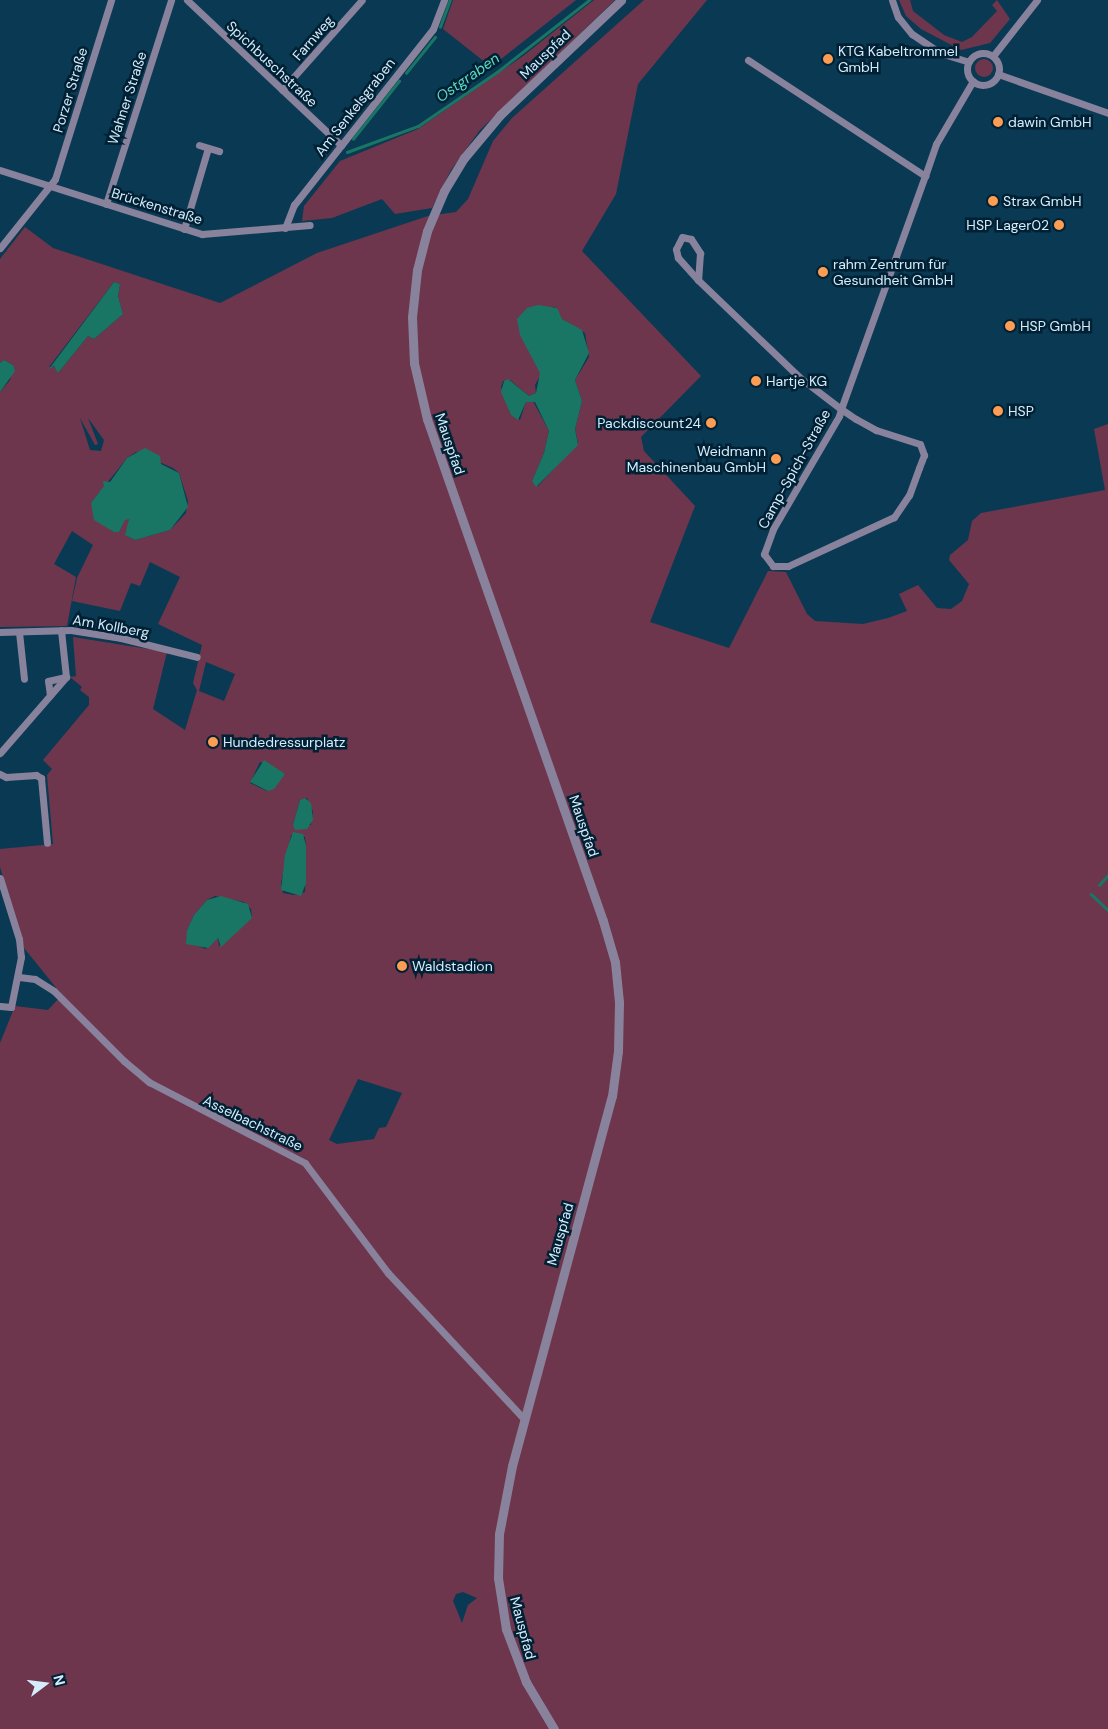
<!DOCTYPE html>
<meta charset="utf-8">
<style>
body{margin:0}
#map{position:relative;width:1108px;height:1729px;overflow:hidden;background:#0a3a53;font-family:"DM Sans",sans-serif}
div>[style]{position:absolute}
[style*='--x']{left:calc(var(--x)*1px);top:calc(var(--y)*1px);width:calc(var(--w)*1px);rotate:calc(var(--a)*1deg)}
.green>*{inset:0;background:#6d364c}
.round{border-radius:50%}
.water>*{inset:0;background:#1a7664}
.stream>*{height:2.5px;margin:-1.25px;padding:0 1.25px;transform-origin:1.25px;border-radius:1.25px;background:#1a7664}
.minor>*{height:7px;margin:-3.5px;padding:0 3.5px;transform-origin:3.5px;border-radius:3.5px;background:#89829c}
.minor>.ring{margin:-3.5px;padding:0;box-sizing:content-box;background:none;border:7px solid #89829c;border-radius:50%}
.tertiary>*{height:9px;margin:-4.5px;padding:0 4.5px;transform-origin:4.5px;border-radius:4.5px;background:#89829c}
.dots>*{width:14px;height:14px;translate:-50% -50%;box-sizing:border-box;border:2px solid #002033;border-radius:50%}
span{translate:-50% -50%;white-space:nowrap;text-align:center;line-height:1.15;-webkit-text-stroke:5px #002033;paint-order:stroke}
.street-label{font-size:14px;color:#d5ecfc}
.poi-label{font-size:14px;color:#d5ecfc}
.left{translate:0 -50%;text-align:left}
.right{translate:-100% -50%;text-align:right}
.water-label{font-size:15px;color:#5dd8bd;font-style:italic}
.north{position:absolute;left:20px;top:1659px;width:50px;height:50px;-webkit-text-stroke:4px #002033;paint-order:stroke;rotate:75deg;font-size:14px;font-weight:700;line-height:20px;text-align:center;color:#d5ecfc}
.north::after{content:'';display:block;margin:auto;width:18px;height:22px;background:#d5ecfc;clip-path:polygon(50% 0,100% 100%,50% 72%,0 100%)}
</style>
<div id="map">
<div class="green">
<div style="clip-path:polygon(453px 0,576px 0,491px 67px,443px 29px)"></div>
<div style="clip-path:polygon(594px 0,615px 0,480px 130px,451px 170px,432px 208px,395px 214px,382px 199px,332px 218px,302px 221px,304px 206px,340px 161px,418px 129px,523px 56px)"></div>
<div style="clip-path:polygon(evenodd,644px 0,707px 0,638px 84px,616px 194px,582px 251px,701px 376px,641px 437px,644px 451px,695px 506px,650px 622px,729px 648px,768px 571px,786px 572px,807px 614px,815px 621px,863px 624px,888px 618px,907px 611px,899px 594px,918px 585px,937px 608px,951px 609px,962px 601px,969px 584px,949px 560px,950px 555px,968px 540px,972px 521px,981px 513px,1105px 490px,1094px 429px,1108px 424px,1108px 1729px,0 1729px,0 1043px,15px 1006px,48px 1010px,62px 995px,24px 948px,0 867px,0 849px,53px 844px,47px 775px,52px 769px,43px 760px,89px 705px,89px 697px,80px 690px,82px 687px,70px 677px,76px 676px,73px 637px,167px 652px,153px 709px,185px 730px,197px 690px,193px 683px,202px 645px,158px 624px,180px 577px,150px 562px,140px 586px,131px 583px,120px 611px,72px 601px,77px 578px,93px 545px,72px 531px,54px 564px,76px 577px,67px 626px,0 627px,0 392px,10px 380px,13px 365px,4px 360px,0 363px,0 259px,25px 227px,53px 248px,220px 303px,317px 253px,428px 216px,456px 212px,468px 199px,493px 141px,512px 118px,644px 0,114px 282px,120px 284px,118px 296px,123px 314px,94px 339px,88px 336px,58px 373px,57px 367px,49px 367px,114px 282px,644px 0,555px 307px,562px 319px,585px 333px,589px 357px,575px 380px,582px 401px,575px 429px,578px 443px,538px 486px,532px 481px,544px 453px,549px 431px,533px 401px,526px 402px,520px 420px,511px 415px,501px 387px,503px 381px,510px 380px,529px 396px,536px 393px,535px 385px,540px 376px,545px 308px,555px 307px,644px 0,80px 418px,95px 445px,98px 444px,88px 418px,104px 440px,101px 451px,90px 450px,80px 418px,644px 0,136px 452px,173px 468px,179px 473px,188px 501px,186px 513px,170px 530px,135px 540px,127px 536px,129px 519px,125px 519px,119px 532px,114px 532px,101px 522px,91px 503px,127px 458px,136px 452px,644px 0,206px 662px,235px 674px,224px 701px,199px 691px,206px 662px,644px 0,260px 762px,285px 774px,267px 791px,250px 783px,260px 762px,644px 0,307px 798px,313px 812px,311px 825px,293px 825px,300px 800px,307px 798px,644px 0,291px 835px,305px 837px,306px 849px,305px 892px,294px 895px,283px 893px,281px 883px,291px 835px,644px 0,215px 896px,244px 902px,251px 909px,252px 918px,219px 946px,218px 938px,206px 949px,193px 944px,187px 930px,194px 915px,207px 900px,215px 896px,644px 0,358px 1079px,402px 1093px,386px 1127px,379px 1128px,374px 1139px,337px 1144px,329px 1140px,358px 1079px,644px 0,463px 1592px,477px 1598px,468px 1605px,462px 1623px,453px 1601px,456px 1594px,463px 1592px)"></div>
<div style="clip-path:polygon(899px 0,910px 0,913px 11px,944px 35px,962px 42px,972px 37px,997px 11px,992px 5px,997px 0,1010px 19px,990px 43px,961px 50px,921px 29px,906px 16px)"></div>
<div class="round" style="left:975px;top:59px;width:18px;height:18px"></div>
</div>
<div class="water">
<div style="clip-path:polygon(114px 282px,120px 284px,118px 296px,123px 314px,94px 339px,88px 336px,58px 373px,54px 366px,49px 369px)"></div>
<div style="clip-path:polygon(538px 305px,557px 308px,562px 319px,582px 330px,589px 353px,575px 380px,582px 401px,575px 429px,578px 445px,536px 487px,532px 481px,544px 453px,549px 431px,535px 402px,526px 402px,518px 420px,511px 415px,501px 392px,504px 381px,508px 379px,529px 396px,536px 393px,540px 373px,520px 335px,517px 319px,527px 308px)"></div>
<div style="clip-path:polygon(4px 360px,13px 365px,15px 371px,0 392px,0 363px)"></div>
<div style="clip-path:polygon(145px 448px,160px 456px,161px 464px,179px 473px,188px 507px,170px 530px,135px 540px,125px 535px,129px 519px,125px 520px,119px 532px,114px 532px,94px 520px,91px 503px,104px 486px,103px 481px,110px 482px,127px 458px)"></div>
<div style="clip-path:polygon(264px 760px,285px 774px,274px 789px,268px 791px,250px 782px)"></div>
<div style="clip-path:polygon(305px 798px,311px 803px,313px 820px,307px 829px,295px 830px,293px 825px,300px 800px)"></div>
<div style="clip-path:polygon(293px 832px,303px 834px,306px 846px,306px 883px,301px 896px,281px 890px,285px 855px)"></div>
<div style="clip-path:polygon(221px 896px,248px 904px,252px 918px,221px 947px,218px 938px,208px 948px,186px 944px,187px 930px,194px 915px,207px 900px)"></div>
</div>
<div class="stream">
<div style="--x:440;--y:27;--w:29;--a:-70"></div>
<div style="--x:406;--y:73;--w:46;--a:-51.1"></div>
<div style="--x:353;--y:139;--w:74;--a:-51.6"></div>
<div style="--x:347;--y:152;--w:76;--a:-20.1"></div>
<div style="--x:418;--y:126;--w:96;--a:-34.4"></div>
<div style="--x:497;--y:72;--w:117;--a:-38"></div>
<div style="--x:1099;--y:885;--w:13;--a:-48"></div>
<div style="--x:1091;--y:894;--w:23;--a:43"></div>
</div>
<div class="minor">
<div style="--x:187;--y:0;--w:212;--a:43.3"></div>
<div style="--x:892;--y:0;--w:18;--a:71"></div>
<div style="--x:898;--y:17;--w:22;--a:51"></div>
<div style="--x:912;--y:34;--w:34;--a:34"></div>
<div style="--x:940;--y:53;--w:30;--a:17"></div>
<div class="ring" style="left:967px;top:53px;width:25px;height:25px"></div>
<div style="--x:993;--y:56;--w:71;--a:-51.8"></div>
<div style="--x:748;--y:60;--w:212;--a:33.2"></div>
<div style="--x:998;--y:74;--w:117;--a:19.5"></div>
<div style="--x:282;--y:90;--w:120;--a:-48.4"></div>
<div style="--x:199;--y:145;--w:21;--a:17"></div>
<div style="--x:0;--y:170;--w:212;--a:17.6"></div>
<div style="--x:202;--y:234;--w:108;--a:-4.8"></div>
<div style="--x:106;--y:204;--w:214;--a:-72.3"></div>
<div style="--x:285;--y:228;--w:25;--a:-69"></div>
<div style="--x:294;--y:205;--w:224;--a:-51.7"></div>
<div style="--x:433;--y:29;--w:31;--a:-69"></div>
<div style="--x:184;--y:229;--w:84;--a:-73.5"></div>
<div style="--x:0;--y:248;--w:88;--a:-51.4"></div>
<div style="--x:55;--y:179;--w:188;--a:-72.6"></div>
<div style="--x:698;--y:280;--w:30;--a:-132"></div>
<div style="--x:678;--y:258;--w:9;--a:-103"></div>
<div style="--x:676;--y:249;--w:13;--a:-63"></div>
<div style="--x:682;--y:237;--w:9;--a:13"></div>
<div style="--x:691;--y:239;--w:17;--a:57"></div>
<div style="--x:700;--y:253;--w:27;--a:94"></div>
<div style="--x:698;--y:280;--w:140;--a:43.8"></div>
<div style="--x:799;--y:377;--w:53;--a:37.3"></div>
<div style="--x:841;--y:409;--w:18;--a:34"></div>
<div style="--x:856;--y:419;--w:23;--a:29"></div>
<div style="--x:876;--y:430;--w:46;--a:17.7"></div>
<div style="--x:920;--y:444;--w:12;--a:70"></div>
<div style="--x:924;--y:455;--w:14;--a:111"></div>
<div style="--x:919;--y:468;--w:29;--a:110"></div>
<div style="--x:909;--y:495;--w:27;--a:124"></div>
<div style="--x:894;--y:517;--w:117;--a:155.2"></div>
<div style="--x:788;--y:566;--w:15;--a:180"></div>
<div style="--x:773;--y:566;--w:15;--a:-127"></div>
<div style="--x:764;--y:554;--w:27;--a:-70"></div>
<div style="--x:773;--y:529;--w:131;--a:-59.7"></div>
<div style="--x:839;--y:416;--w:7;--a:-74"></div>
<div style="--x:841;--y:409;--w:248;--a:-70.2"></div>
<div style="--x:925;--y:176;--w:34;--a:-71"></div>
<div style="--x:936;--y:144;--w:73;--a:-59.6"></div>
<div style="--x:0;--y:632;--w:71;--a:-1.6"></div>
<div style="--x:71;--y:630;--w:51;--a:9.1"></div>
<div style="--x:121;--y:638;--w:78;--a:14"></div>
<div style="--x:19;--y:632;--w:47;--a:83.9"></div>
<div style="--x:50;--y:695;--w:14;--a:-98"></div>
<div style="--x:48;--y:681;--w:17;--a:-13"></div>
<div style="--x:0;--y:753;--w:101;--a:-49"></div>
<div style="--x:66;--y:677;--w:47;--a:-96.1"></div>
<div style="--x:0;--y:774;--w:7;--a:27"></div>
<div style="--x:6;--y:777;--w:30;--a:-4"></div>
<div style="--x:36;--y:775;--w:6;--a:31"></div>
<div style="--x:41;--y:778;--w:65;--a:84.7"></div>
<div style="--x:0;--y:878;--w:64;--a:72.7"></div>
<div style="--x:19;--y:939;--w:18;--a:84"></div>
<div style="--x:21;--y:957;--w:51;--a:101.3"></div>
<div style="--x:11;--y:1007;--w:11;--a:-175"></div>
<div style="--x:19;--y:977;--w:16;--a:7"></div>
<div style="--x:35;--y:979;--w:22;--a:32"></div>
<div style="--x:54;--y:991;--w:99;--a:45"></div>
<div style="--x:124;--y:1061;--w:33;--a:40"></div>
<div style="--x:149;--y:1082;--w:176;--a:27.4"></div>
<div style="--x:305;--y:1163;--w:138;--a:53"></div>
<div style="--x:388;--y:1273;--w:200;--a:47"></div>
</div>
<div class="tertiary">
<div style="--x:554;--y:1729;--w:55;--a:-120.8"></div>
<div style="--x:526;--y:1682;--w:57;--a:-110.7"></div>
<div style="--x:506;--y:1629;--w:52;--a:-98.9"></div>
<div style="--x:498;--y:1578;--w:44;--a:-88.7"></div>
<div style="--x:499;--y:1534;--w:69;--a:-79.2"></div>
<div style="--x:512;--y:1466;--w:383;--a:-74.9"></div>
<div style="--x:612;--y:1096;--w:45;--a:-82.4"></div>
<div style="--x:618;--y:1051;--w:49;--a:-88.8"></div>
<div style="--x:619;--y:1002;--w:40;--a:-95.7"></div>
<div style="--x:615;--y:962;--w:43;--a:-106.3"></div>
<div style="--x:603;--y:921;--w:532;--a:-109.32"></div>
<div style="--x:427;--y:419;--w:57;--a:-103.1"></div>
<div style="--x:414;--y:363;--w:46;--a:-92.5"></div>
<div style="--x:412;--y:317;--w:47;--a:-83.9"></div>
<div style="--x:417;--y:270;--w:40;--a:-75.6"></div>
<div style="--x:427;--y:231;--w:43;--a:-67"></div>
<div style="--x:444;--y:191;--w:39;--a:-59"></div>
<div style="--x:464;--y:158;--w:56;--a:-50.1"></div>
<div style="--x:500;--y:115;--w:167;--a:-43.5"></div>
</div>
<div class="dots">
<div style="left:828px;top:59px;background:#fc9d53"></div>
<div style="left:998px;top:122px;background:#fc9d53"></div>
<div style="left:993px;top:201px;background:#fc9d53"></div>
<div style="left:1059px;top:225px;background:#fc9d53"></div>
<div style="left:823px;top:272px;background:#fc9d53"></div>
<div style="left:1010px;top:326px;background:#fc9d53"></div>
<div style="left:756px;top:381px;background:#fc9d53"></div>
<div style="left:998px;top:411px;background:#fc9d53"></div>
<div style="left:711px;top:423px;background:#fc9d53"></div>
<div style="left:776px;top:459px;background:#fc9d53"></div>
<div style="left:213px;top:742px;background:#fc9d53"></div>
<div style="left:402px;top:966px;background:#fc9d53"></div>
</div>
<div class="street-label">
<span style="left:313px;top:38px;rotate:-49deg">Farnweg</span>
<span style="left:545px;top:54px;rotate:-44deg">Mauspfad</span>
<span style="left:272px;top:64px;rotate:43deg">Spichbuschstraße</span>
<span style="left:70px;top:90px;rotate:-73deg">Porzer Straße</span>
<span style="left:127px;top:98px;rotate:-72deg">Wahner Straße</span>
<span style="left:355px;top:107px;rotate:-52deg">Am Senkelsgraben</span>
<span style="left:157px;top:206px;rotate:17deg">Brückenstraße</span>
<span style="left:450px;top:444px;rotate:71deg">Mauspfad</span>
<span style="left:794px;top:469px;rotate:-61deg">Camp-Spich-Straße</span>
<span style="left:111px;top:626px;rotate:10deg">Am Kollberg</span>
<span style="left:584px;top:826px;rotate:71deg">Mauspfad</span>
<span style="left:253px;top:1123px;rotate:26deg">Asselbachstraße</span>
<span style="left:560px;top:1234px;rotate:-74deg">Mauspfad</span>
<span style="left:523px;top:1628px;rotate:75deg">Mauspfad</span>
</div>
<div class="poi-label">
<span class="left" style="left:838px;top:59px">KTG Kabeltrommel<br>GmbH</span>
<span class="left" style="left:1008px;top:122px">dawin GmbH</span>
<span class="left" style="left:1003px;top:201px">Strax GmbH</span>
<span class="right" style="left:1049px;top:225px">HSP Lager02</span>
<span class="left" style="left:833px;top:272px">rahm Zentrum für<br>Gesundheit GmbH</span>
<span class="left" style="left:1020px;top:326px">HSP GmbH</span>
<span class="left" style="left:766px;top:381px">Hartje KG</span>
<span class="left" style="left:1008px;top:411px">HSP</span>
<span class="right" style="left:701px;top:423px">Packdiscount24</span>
<span class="right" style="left:766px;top:459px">Weidmann<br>Maschinenbau GmbH</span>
<span class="left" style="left:223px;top:742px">Hundedressurplatz</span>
<span class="left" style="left:412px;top:966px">Waldstadion</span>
</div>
<div class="water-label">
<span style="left:468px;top:78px;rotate:-35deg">Ostgraben</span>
</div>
<div class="north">N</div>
</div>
